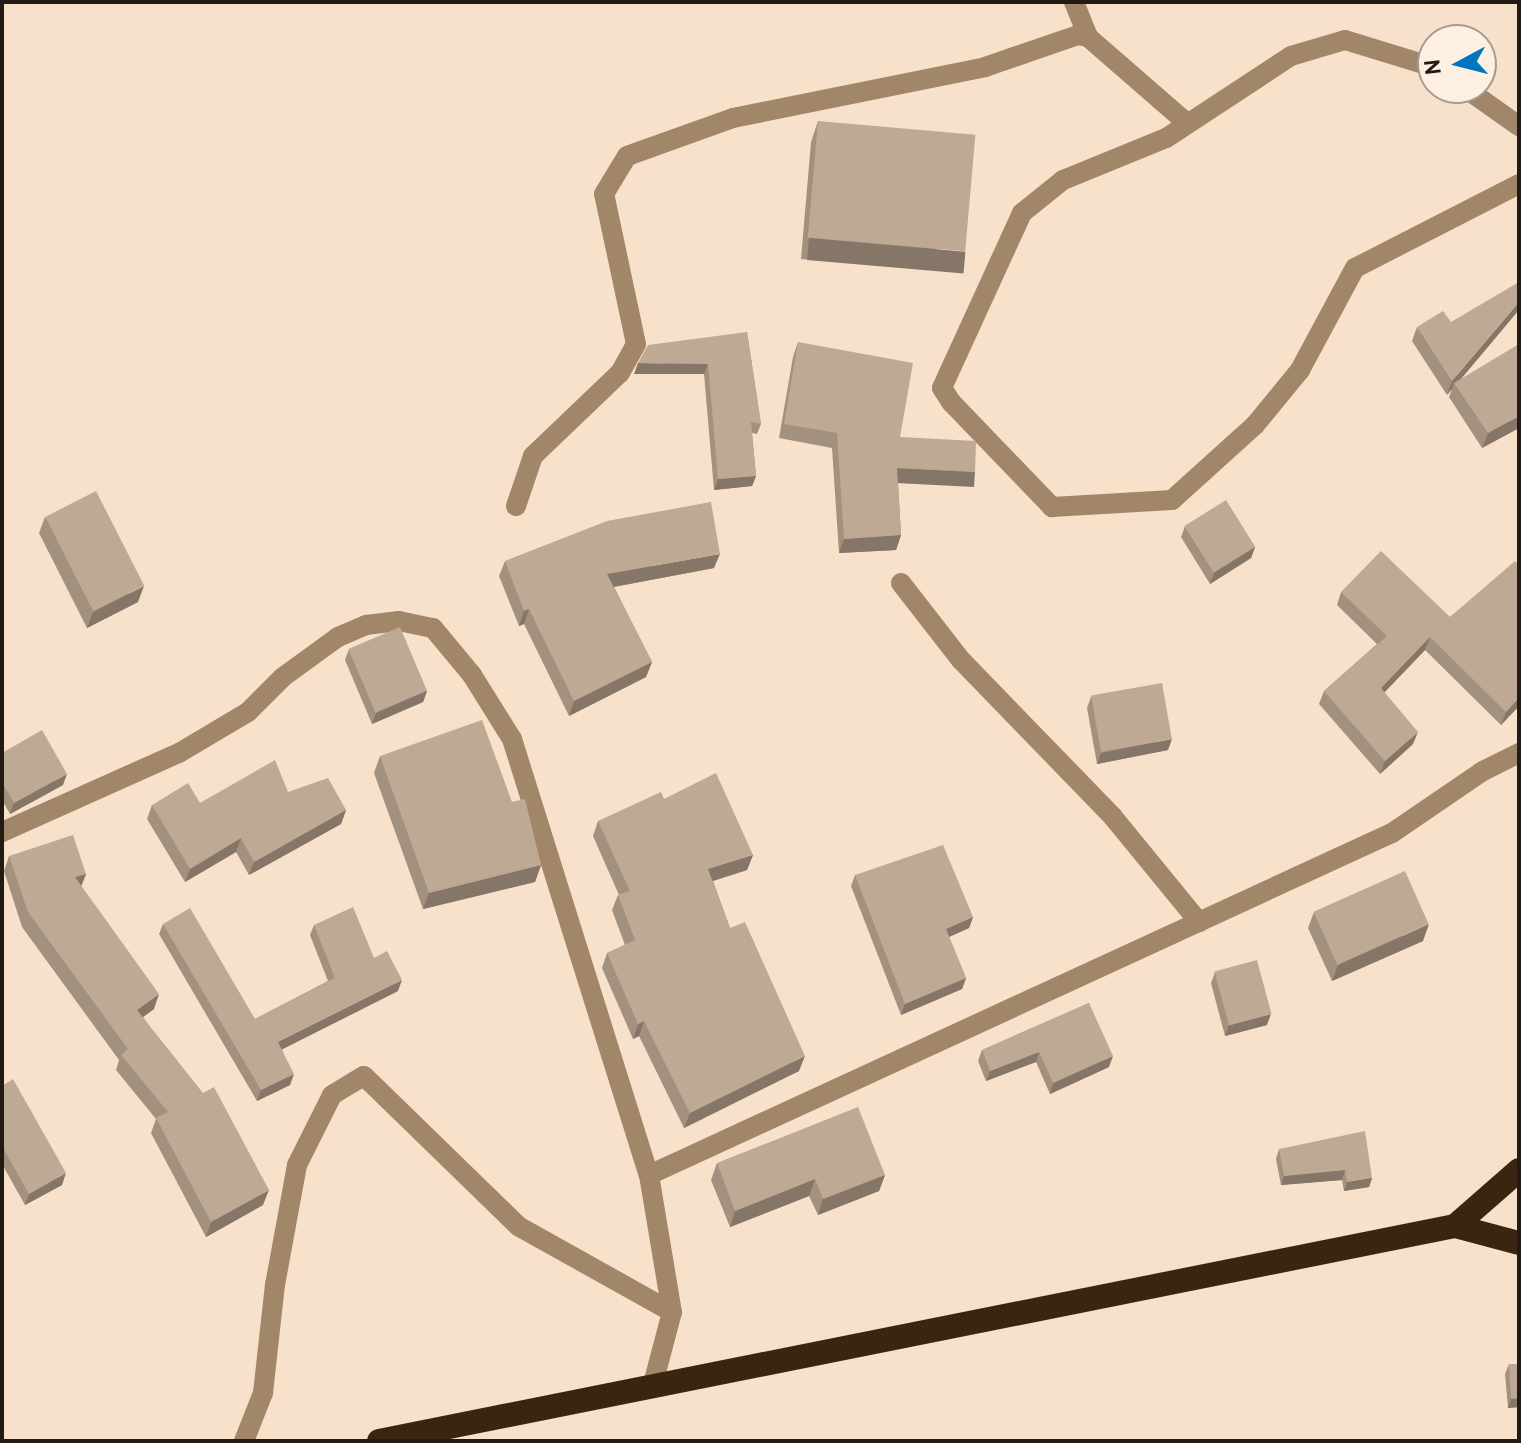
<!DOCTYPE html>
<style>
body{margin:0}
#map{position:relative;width:1521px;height:1443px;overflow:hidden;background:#f7e1cb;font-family:Overpass,sans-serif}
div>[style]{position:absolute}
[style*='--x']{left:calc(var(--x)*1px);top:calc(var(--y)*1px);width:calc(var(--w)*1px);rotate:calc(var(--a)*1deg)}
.minor>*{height:20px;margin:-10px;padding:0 10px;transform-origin:10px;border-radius:10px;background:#a1866a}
.highway>*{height:24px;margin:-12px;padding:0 12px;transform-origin:12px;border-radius:12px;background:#3a2610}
.wall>*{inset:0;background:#a3917f}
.shaded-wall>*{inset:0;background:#857668;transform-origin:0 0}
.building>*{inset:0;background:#bea994;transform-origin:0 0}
span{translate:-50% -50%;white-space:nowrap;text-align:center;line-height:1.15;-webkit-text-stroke:7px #fdf0e2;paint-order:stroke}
.frame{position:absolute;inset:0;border:4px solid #231b13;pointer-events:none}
.north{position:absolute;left:1417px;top:24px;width:80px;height:80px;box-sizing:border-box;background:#fdf0e2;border:2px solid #a69b8f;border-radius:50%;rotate:263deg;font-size:22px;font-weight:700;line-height:32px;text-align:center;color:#231b13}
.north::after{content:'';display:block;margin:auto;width:28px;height:36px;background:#0275bf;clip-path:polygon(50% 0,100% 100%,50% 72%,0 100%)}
</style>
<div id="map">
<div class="minor">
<div style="--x:1074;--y:2;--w:38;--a:68"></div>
<div style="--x:1088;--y:37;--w:131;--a:41"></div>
<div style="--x:1433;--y:67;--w:92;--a:-162.9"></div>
<div style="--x:1345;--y:40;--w:56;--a:163.5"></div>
<div style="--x:1291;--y:56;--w:149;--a:146.7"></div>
<div style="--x:1166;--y:138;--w:111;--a:157.8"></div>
<div style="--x:1063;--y:180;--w:53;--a:141.2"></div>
<div style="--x:1022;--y:213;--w:192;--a:114.6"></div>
<div style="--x:942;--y:388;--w:17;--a:57"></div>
<div style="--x:951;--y:402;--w:146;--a:46.1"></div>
<div style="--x:1052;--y:507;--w:120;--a:-3.3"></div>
<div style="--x:1172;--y:500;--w:112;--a:-42.1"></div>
<div style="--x:1255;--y:425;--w:71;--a:-50.7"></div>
<div style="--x:1300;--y:370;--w:116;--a:-61.7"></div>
<div style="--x:1355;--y:268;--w:184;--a:-27.1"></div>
<div style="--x:1465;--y:88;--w:66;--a:35.1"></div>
<div style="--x:516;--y:506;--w:53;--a:-71.2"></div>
<div style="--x:533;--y:456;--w:120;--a:-43.7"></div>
<div style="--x:620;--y:373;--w:33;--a:-61"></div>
<div style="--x:636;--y:344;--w:153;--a:-102"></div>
<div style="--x:604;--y:194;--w:44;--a:-58.8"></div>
<div style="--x:627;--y:156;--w:113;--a:-19.7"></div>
<div style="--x:733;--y:118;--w:257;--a:-11.4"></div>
<div style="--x:985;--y:67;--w:98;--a:-19"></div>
<div style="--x:1078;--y:35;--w:10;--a:11"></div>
<div style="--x:901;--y:583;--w:98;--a:52.1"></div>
<div style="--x:961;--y:660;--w:219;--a:45.9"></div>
<div style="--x:1113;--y:817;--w:136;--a:50.7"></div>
<div style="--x:2;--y:832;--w:194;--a:-24.1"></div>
<div style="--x:179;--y:753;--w:80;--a:-30.7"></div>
<div style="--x:248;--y:712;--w:49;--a:-45"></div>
<div style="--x:283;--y:677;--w:68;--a:-36"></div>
<div style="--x:338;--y:637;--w:30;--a:-23"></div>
<div style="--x:366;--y:625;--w:33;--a:-7"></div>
<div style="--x:399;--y:621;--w:35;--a:12"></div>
<div style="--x:433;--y:628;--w:61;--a:50.3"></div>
<div style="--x:472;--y:675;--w:75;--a:58"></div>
<div style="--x:512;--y:739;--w:457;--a:72.6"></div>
<div style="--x:649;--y:1175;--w:139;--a:80.5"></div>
<div style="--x:672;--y:1312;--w:74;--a:104.8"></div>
<div style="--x:649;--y:1175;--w:818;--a:-24.72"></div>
<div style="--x:1392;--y:833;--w:110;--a:-34.3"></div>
<div style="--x:1483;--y:771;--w:40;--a:-26.6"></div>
<div style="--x:244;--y:1441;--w:52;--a:-68.4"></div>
<div style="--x:263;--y:1393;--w:109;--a:-83.7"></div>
<div style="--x:275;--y:1285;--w:122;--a:-79.6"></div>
<div style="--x:297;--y:1165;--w:78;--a:-63.4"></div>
<div style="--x:332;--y:1095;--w:37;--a:-31"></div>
<div style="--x:364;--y:1076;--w:215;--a:44.2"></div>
<div style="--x:518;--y:1226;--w:176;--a:29.2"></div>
</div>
<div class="highway">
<div style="--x:1455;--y:1226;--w:85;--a:-41.2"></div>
<div style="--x:379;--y:1441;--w:1097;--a:-11.3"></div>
<div style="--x:1455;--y:1226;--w:66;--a:14.9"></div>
</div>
<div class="wall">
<div style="clip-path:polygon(818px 121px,958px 272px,801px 259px,811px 142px)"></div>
<div style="clip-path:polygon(1417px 327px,1461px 379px,1519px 428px,1482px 448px,1449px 397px,1452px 389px,1447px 395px,1412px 341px)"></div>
<div style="clip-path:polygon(747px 332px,761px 424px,757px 434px,752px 433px,756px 476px,752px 486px,714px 490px,704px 374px,634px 374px)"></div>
<div style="clip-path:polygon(798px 342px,900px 437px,975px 472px,970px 486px,898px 482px,901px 535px,896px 550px,839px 553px,832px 448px,779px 438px,793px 357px)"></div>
<div style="clip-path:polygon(45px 517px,138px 602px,87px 628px,39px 533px)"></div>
<div style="clip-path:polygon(1185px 526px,1255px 547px,1251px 558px,1210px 584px,1181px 537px)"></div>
<div style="clip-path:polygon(505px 561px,714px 568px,614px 587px,652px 662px,646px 677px,569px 716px,524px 624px,519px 626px,499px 576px)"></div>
<div style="clip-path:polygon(1519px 566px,1519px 706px,1501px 725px,1425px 650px,1384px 693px,1413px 744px,1380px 774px,1319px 704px,1324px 691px,1377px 644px,1337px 605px,1341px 592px,1450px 617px)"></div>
<div style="clip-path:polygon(349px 649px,427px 691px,423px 702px,372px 724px,345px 660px)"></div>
<div style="clip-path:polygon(1091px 697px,1168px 750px,1097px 764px,1087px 708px)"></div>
<div style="clip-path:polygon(2px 753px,63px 785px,10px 814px,2px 800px)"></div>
<div style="clip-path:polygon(380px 756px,512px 802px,541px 865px,535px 882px,423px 909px,374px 773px)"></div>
<div style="clip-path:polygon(288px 792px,346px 810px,341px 824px,249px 875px,236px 852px,185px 882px,147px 819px,152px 805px,200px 803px)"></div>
<div style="clip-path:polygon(664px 799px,753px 855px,747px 870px,713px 881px,730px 928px,799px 1071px,684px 1128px,639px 1036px,633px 1039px,602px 968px,607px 953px,625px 945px,612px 910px,618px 895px,619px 895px,593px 836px,598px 821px)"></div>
<div style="clip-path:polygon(9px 856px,86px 874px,81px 886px,154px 1009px,143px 1017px,263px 1205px,206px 1237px,151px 1133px,156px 1119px,116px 1070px,119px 1060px,22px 927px,4px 871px)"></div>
<div style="clip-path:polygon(855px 875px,973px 917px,969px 928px,949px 937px,966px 978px,962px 989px,901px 1015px,851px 886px)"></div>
<div style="clip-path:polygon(1314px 912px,1423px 941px,1332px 981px,1308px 928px)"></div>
<div style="clip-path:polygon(163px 924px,255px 1019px,328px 981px,310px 935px,314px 925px,374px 958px,398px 991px,282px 1049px,290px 1085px,257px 1101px,159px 934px)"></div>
<div style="clip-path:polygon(1215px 972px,1267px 1025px,1225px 1036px,1211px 983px)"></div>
<div style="clip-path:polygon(1089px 1003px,1109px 1067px,1050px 1094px,1036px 1062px,986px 1081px,978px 1061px,982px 1050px)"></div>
<div style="clip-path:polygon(2px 1086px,62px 1185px,25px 1205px,2px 1164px)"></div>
<div style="clip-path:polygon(1279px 1149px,1372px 1178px,1369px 1187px,1344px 1191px,1342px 1180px,1281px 1185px,1276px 1159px)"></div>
<div style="clip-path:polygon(717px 1163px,885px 1175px,879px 1191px,818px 1215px,809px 1196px,730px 1227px,711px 1180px)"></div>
<div style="clip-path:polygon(1509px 1364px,1519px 1407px,1508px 1408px,1505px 1374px)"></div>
</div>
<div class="shaded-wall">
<div style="left:809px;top:238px;width:157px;height:22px;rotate:5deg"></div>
<div style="clip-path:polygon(1519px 302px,1519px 310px,1456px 385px,1454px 383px,1452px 389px,1447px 395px,1452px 381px)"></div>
<div style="clip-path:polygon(638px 363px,708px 364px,704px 374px,634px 374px)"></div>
<div style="clip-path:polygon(1519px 416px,1519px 428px,1482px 448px,1488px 433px)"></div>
<div style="left:897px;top:468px;width:78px;height:15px;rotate:3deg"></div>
<div style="clip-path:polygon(756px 476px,752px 486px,714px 490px,718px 479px)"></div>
<div style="clip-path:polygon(901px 535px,896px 550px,839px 553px,844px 539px)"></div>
<div style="clip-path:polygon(1255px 547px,1251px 558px,1210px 584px,1214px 573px)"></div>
<div style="clip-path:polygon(720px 554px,714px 568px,602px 589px,607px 574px)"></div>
<div style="clip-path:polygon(144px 586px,138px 602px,87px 628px,93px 612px)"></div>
<div style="clip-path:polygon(529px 609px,524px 624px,519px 626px,524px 611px)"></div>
<div style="clip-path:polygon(1430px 637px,1425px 650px,1376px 701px,1381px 688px)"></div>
<div style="clip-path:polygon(652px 662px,646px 677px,569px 716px,574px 701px)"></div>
<div style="clip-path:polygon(427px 691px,423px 702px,372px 724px,376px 713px)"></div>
<div style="clip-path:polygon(1519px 698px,1519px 706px,1501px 725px,1506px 712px)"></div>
<div style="clip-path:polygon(1418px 732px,1413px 744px,1380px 774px,1385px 761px)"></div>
<div style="clip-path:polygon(1172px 739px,1168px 750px,1097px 764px,1101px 753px)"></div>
<div style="clip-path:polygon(67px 774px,63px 785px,10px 814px,14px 803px)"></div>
<div style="clip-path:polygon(346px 810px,341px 824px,249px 875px,254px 862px)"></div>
<div style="clip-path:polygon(241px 838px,236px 852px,185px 882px,190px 869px)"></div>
<div style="clip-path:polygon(753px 855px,747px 870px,703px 884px,708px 869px)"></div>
<div style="clip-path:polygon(541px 865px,535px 882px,423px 909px,429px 893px)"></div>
<div style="clip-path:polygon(86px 874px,80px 889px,75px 877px)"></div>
<div style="clip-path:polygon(973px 917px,969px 928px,942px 940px,946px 929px)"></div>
<div style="clip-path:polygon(1429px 924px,1423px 941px,1332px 981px,1338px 965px)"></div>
<div style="clip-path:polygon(966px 978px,962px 989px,901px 1015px,905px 1004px)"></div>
<div style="clip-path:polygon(402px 980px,398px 991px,275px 1053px,278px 1042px)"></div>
<div style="clip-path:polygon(159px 994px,154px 1009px,132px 1025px,137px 1010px)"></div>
<div style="clip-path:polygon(1271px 1014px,1267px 1025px,1225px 1036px,1229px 1025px)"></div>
<div style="clip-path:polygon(644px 1021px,639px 1036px,633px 1039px,638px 1024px)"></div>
<div style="clip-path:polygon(1039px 1052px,1036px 1062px,986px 1081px,990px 1071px)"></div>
<div style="clip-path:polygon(805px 1056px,799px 1071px,684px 1128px,690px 1113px)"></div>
<div style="clip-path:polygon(1113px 1056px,1109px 1067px,1050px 1094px,1053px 1083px)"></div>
<div style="clip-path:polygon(294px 1074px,290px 1085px,257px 1101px,261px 1090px)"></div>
<div style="clip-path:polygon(1345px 1170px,1342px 1180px,1281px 1185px,1284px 1176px)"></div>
<div style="clip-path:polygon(66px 1173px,62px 1185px,25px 1205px,29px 1194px)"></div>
<div style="clip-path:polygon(885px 1175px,879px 1191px,818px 1215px,823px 1199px)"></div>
<div style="clip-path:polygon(1372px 1178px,1369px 1187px,1344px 1191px,1347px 1182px)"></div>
<div style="clip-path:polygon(815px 1179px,809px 1196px,730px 1227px,735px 1211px)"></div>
<div style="clip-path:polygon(269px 1190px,263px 1205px,206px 1237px,211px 1222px)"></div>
<div style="clip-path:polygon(1519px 1398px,1519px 1407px,1508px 1408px,1511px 1399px)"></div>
</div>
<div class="building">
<div style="left:818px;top:121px;width:158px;height:117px;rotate:5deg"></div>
<div style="clip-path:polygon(1519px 282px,1519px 302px,1452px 381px,1417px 327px,1443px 311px,1451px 322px)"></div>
<div style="clip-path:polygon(747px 332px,761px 424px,751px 422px,756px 476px,718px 479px,708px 364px,638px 363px,648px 345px)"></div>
<div style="clip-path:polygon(798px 342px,913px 363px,900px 437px,976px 441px,975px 472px,897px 468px,901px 535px,844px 539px,837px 433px,784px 424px)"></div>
<div style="clip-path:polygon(1519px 344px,1519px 416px,1488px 433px,1454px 383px)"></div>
<div style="left:96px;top:491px;width:106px;height:57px;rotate:63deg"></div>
<div style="left:1226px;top:500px;width:55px;height:49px;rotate:58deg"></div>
<div style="clip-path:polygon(711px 502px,720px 554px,607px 574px,652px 662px,574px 701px,529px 609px,524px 611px,505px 561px,607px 521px)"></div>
<div style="clip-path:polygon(1381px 551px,1450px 617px,1515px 561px,1519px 566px,1519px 698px,1506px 712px,1430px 637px,1381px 688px,1418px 732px,1385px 761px,1324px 691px,1387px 636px,1341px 592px)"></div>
<div style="left:400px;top:627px;width:69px;height:56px;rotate:67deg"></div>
<div style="left:1162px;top:683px;width:57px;height:72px;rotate:80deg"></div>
<div style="clip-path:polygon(482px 720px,512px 802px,525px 799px,541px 865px,429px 893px,380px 756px)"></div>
<div style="clip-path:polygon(42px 730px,67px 774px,14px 803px,2px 782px,2px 753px)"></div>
<div style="clip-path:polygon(275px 760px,288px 792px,328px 778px,346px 810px,254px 862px,241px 838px,190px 869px,152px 805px,188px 783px,200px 803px)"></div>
<div style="clip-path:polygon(716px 773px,753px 855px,708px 869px,730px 928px,745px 922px,805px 1056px,690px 1113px,644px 1021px,638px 1024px,607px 953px,635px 940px,618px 895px,630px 891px,598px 821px,661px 792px,664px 799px)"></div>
<div style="clip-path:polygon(73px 835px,86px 874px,75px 877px,159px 994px,137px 1010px,203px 1093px,214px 1087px,269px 1190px,211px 1222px,156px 1118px,168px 1112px,121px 1055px,128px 1049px,28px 912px,9px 856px)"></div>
<div style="clip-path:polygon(943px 845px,973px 917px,946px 929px,966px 978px,905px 1004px,855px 875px)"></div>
<div style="left:1405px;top:871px;width:58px;height:100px;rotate:66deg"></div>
<div style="clip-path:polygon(353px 907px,374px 958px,387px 951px,402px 980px,278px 1042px,294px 1074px,261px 1090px,163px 924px,190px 908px,255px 1019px,335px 978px,314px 925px)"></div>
<div style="left:1257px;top:960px;width:56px;height:44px;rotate:75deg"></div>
<div style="clip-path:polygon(1089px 1003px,1113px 1056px,1053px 1083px,1039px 1052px,990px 1071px,982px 1050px)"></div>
<div style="clip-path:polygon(13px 1079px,66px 1173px,29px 1194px,2px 1146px,2px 1086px)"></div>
<div style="clip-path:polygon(858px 1107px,885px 1175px,823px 1199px,815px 1179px,735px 1211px,717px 1163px)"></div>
<div style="clip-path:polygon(1365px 1131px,1372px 1178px,1347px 1182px,1345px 1170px,1284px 1176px,1279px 1149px)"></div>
<div style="clip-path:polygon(1509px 1364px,1519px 1364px,1519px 1398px,1511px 1399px)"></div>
</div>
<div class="frame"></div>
<div class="north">N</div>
</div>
